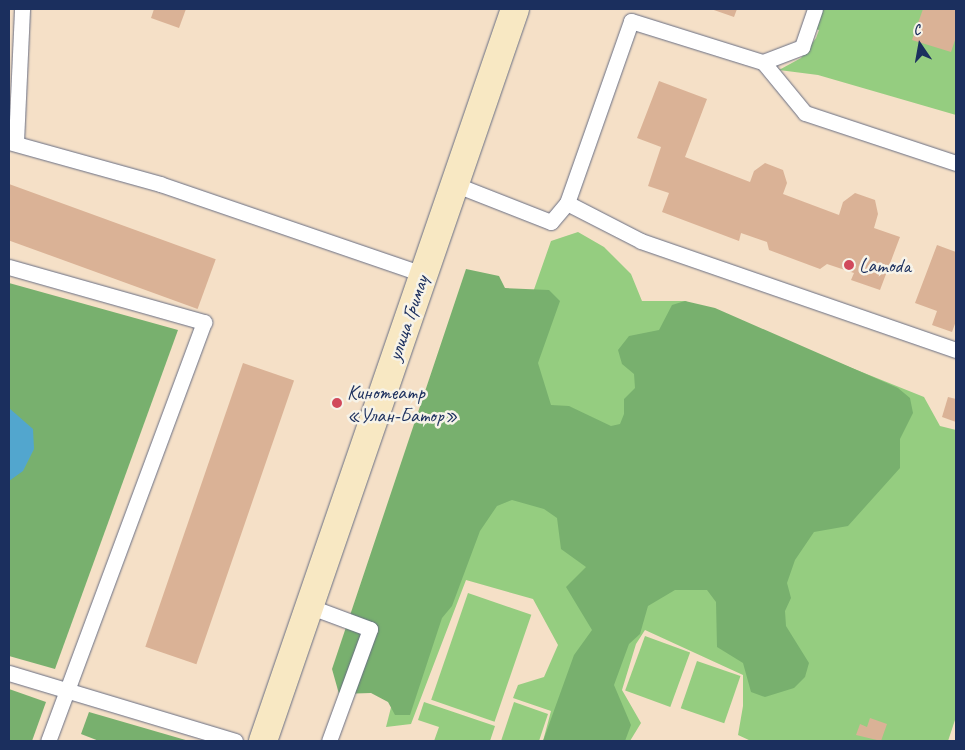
<!DOCTYPE html>
<meta charset="utf-8">
<style>
body{margin:0}
#map{position:relative;width:965px;height:750px;overflow:hidden;background:#f5e0c7;font-family:Caveat,sans-serif}
div>[style]{position:absolute}
[style*='--x']{left:calc(var(--x)*1px);top:calc(var(--y)*1px);width:calc(var(--w)*1px);rotate:calc(var(--a)*1deg)}
.green>*{inset:0;background:#95cd80;transform-origin:0 0}
.forest>*{inset:0;background:#78b06e}
.water>*{inset:0;background:#52a6ce}
.building>*{inset:0;background:#dab296;transform-origin:0 0}
.roads{filter:drop-shadow(0 0 1px #676d83) drop-shadow(0 0 1px #676d83)}
.lane>*{height:15px;margin:-7.5px;padding:0 7.5px;transform-origin:7.5px;border-radius:7.5px;background:#fff}
.secondary>*{height:28px;margin:-14px;padding:0 14px;transform-origin:14px;border-radius:14px;background:#f8e8c3}
.dots>*{width:14px;height:14px;translate:-50% -50%;box-sizing:border-box;border:2px solid #f7f3e8;border-radius:50%}
span{translate:-50% -50%;white-space:nowrap;text-align:center;line-height:1.15;-webkit-text-stroke:5px #f7f3e8;paint-order:stroke}
.poi-label{font-size:20px;color:#1b2f5e}
.left{translate:0 -50%;text-align:left}
.street-label{font-size:20px;color:#1b2f5e}
.frame{position:absolute;inset:0;border:10px solid #1b2f5e;pointer-events:none}
.north{position:absolute;left:895px;top:20px;width:50px;height:50px;-webkit-text-stroke:4px #f7f3e8;paint-order:stroke;rotate:348deg;font-size:14px;font-weight:700;line-height:20px;text-align:center;color:#1b2f5e}
.north::after{content:'';display:block;margin:auto;width:18px;height:22px;background:#1b2f5e;clip-path:polygon(50% 0,100% 100%,50% 72%,0 100%)}
</style>
<div id="map">
<div class="green">
<div style="clip-path:polygon(822px 9px,956px 9px,956px 115px,818px 75px,779px 70px,801px 58px,816px 38px,819px 30px,815px 29px)"></div>
<div style="clip-path:polygon(578px 232px,604px 247px,631px 274px,642px 301px,685px 301px,924px 397px,940px 426px,956px 430px,956px 717px,948px 741px,751px 741px,738px 735px,743px 706px,743px 675px,645px 630px,636px 644px,622px 690px,641px 723px,630px 741px,543px 741px,551px 711px,513px 698px,518px 685px,544px 677px,558px 645px,533px 599px,466px 580px,411px 724px,386px 727px,401px 668px,551px 241px)"></div>
<div style="left:468px;top:593px;width:67px;height:113px;rotate:19deg"></div>
<div style="left:645px;top:636px;width:48px;height:58px;rotate:20deg"></div>
<div style="left:697px;top:661px;width:46px;height:50px;rotate:19deg"></div>
<div style="clip-path:polygon(424px 702px,495px 726px,490px 741px,434px 741px,439px 727px,418px 720px)"></div>
<div style="clip-path:polygon(514px 702px,548px 714px,539px 741px,501px 741px)"></div>
</div>
<div class="forest">
<div style="clip-path:polygon(466px 269px,499px 276px,505px 288px,549px 290px,560px 301px,538px 363px,551px 405px,569px 406px,611px 426px,620px 424px,624px 414px,624px 399px,635px 388px,634px 374px,622px 364px,618px 350px,629px 336px,659px 330px,672px 305px,685px 301px,715px 308px,898px 388px,910px 398px,913px 413px,900px 439px,900px 468px,848px 526px,814px 532px,795px 560px,787px 583px,791px 598px,785px 611px,786px 626px,809px 663px,805px 677px,794px 688px,765px 697px,751px 692px,743px 663px,717px 647px,716px 602px,707px 590px,675px 590px,648px 606px,640px 634px,629px 644px,614px 685px,631px 725px,625px 741px,543px 741px,574px 655px,592px 630px,566px 587px,586px 567px,561px 549px,557px 518px,544px 509px,512px 500px,497px 506px,480px 531px,452px 606px,442px 618px,410px 715px,395px 715px,388px 702px,371px 693px,339px 694px,332px 669px)"></div>
<div style="clip-path:polygon(9px 283px,178px 330px,55px 669px,9px 656px)"></div>
<div style="clip-path:polygon(9px 689px,46px 702px,32px 741px,9px 741px)"></div>
<div style="clip-path:polygon(89px 712px,189px 741px,99px 741px,81px 734px)"></div>
</div>
<div class="water">
<div style="clip-path:polygon(9px 408px,33px 429px,34px 449px,23px 471px,9px 481px)"></div>
</div>
<div class="building">
<div style="clip-path:polygon(154px 9px,186px 9px,179px 28px,151px 18px)"></div>
<div style="clip-path:polygon(711px 9px,737px 9px,734px 17px)"></div>
<div style="clip-path:polygon(923px 9px,956px 9px,956px 37px,951px 52px,912px 40px)"></div>
<div style="clip-path:polygon(659px 81px,707px 99px,685px 157px,750px 182px,754px 171px,765px 163px,783px 170px,787px 183px,783px 194px,839px 215px,843px 202px,855px 193px,875px 200px,878px 214px,874px 228px,900px 237px,880px 290px,851px 280px,854px 273px,827px 264px,820px 269px,769px 250px,767px 242px,741px 233px,739px 241px,662px 212px,669px 193px,648px 186px,661px 147px,637px 138px)"></div>
<div style="left:9px;top:184px;width:220px;height:53px;rotate:20deg"></div>
<div style="clip-path:polygon(937px 245px,956px 252px,956px 321px,952px 332px,932px 325px,937px 311px,915px 303px)"></div>
<div style="left:243px;top:363px;width:54px;height:300px;rotate:19deg"></div>
<div style="clip-path:polygon(948px 397px,956px 399px,956px 422px,942px 417px)"></div>
<div style="clip-path:polygon(870px 718px,887px 724px,881px 741px,856px 735px,860px 724px,867px 727px)"></div>
</div>
<div class="roads">
<div class="lane">
<div style="--x:763;--y:62;--w:42;--a:-21"></div>
<div style="--x:802;--y:47;--w:40;--a:-71.1"></div>
<div style="--x:9;--y:142;--w:157;--a:15.5"></div>
<div style="--x:160;--y:184;--w:278;--a:18.9"></div>
<div style="--x:16;--y:142;--w:133;--a:-87.4"></div>
<div style="--x:454;--y:184;--w:104;--a:21.4"></div>
<div style="--x:551;--y:222;--w:25;--a:-50"></div>
<div style="--x:567;--y:203;--w:193;--a:-70.6"></div>
<div style="--x:631;--y:21;--w:138;--a:17.3"></div>
<div style="--x:763;--y:62;--w:66;--a:50.5"></div>
<div style="--x:805;--y:113;--w:159;--a:18.3"></div>
<div style="--x:567;--y:203;--w:83;--a:27.2"></div>
<div style="--x:641;--y:241;--w:333;--a:19.1"></div>
<div style="--x:9;--y:267;--w:203;--a:15.8"></div>
<div style="--x:204;--y:322;--w:447;--a:110.4"></div>
<div style="--x:311;--y:607;--w:63;--a:20.4"></div>
<div style="--x:370;--y:629;--w:119;--a:110.1"></div>
<div style="--x:9;--y:673;--w:236;--a:16.7"></div>
</div>
<div class="secondary">
<div style="--x:263;--y:741;--w:774;--a:-71"></div>
</div>
</div>
<div class="dots">
<div style="left:849px;top:265px;background:#d1495b"></div>
<div style="left:337px;top:403px;background:#d1495b"></div>
</div>
<div class="poi-label">
<span class="left" style="left:859px;top:265px">Lamoda</span>
<span class="left" style="left:347px;top:404px">Кинотеатр<br>«Улан-Батор»</span>
</div>
<div class="street-label">
<span style="left:408px;top:318px;rotate:-71deg">улица Гримау</span>
</div>
<div class="frame"></div>
<div class="north">С</div>
</div>
